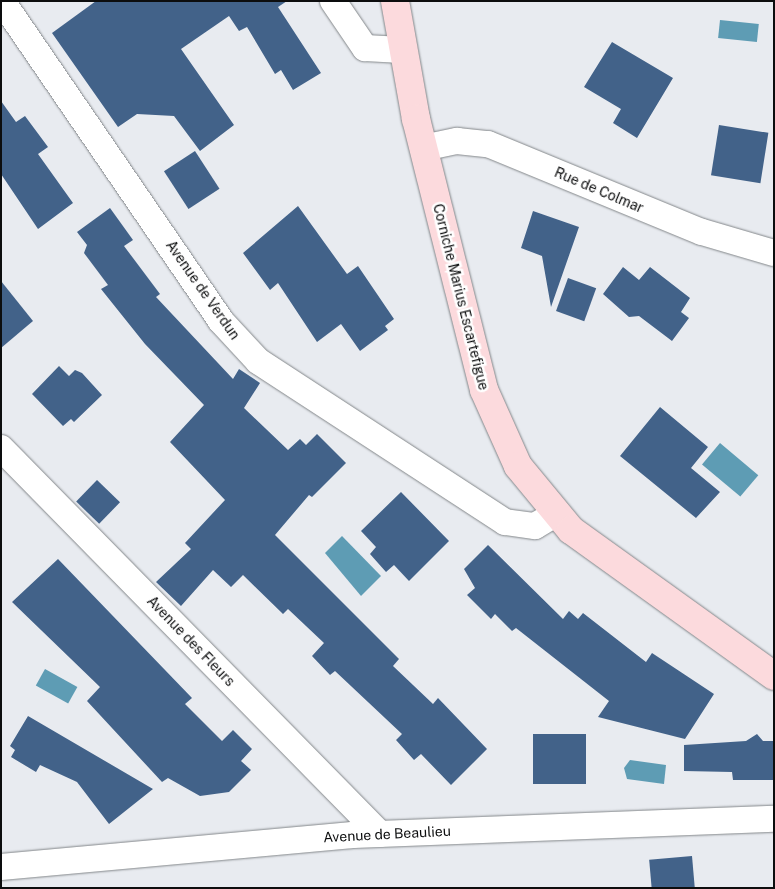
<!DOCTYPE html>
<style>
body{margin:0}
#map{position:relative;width:775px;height:889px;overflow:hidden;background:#e8ebf0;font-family:"Public Sans",sans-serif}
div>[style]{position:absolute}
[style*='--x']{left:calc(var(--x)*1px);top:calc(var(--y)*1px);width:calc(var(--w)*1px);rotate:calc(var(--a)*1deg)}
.water>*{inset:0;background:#5e9cb4;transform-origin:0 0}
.building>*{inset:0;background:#426289;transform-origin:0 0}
.roads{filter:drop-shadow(0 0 1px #83878a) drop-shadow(0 0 1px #83878a)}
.minor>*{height:26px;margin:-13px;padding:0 13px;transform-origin:13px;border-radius:13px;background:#fff}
.secondary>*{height:28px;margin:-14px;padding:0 14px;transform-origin:14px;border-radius:14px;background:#fcdadd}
span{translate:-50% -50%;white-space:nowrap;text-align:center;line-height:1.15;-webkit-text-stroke:5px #fff;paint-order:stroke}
.street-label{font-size:14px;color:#0c0d0e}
.frame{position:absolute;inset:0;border:2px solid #0c0d0e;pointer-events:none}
</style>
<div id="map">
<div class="water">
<div style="left:720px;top:20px;width:39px;height:18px;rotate:6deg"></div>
<div style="left:720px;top:443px;width:50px;height:28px;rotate:40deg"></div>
<div style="clip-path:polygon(342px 536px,381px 576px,361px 596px,325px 553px)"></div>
<div style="left:45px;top:669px;width:37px;height:19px;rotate:29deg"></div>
<div style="clip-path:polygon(630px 760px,666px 765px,664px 784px,627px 779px,624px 768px)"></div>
</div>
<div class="building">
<div style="clip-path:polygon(96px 1px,287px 1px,278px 7px,321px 73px,293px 90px,281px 70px,275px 74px,247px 27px,239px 31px,229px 16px,181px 49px,234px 125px,200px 151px,174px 116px,137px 114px,118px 127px,52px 33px)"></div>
<div style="clip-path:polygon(612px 42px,673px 78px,637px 138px,613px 123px,621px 109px,584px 87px)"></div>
<div style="clip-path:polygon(1px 101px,16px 122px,25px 116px,48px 147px,38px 154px,73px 203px,38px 229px,1px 174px)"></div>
<div style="left:719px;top:125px;width:50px;height:51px;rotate:9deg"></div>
<div style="left:195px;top:151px;width:45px;height:37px;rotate:57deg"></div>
<div style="clip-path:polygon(298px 206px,347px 274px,358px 266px,394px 319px,385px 326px,388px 330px,360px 351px,341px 324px,317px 342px,278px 283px,270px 290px,243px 253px)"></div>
<div style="clip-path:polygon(110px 208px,133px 240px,124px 246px,160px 294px,156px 297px,233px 379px,239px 369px,260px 383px,244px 408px,288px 450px,300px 439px,306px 445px,317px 434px,346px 463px,312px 497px,309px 495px,275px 535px,399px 659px,393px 666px,433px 704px,438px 698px,487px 749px,451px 785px,421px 754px,414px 760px,396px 740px,402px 734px,335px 671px,330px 675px,312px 656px,324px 643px,288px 609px,283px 614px,243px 575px,231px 587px,213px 570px,181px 606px,156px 582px,191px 549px,185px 543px,225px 500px,170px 442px,204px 405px,145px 344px,101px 289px,108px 285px,84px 253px,87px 245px,77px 232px)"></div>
<div style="clip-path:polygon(533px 211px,579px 227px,551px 307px,542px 256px,521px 248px)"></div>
<div style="clip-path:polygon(623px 267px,639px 280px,650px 267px,690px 298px,681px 312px,689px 318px,672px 341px,639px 316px,629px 317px,603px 294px)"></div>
<div style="left:568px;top:278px;width:30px;height:35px;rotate:20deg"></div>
<div style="clip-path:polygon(1px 281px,33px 321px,1px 348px)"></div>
<div style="clip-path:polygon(59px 366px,69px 376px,75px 370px,82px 373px,102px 395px,74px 422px,71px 419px,63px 426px,32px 394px)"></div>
<div style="clip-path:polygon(660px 407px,708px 447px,691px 468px,720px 492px,696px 518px,620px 456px)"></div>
<div style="left:97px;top:480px;width:32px;height:30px;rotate:44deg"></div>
<div style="clip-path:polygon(401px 492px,449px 541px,409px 581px,394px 565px,386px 572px,370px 554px,376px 547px,361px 531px)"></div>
<div style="clip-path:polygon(488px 545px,563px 619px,569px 611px,578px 619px,583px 613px,646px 662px,652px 653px,714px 694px,685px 739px,598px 717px,609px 701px,516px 628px,512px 631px,495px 614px,491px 619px,467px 595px,475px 588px,464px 569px)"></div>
<div style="clip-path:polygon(58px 559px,192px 698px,185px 704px,222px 741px,233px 730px,252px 749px,241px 761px,251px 770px,229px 792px,200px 796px,168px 778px,162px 782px,87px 701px,100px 687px,12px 602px)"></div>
<div style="clip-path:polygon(28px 716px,153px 789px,109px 824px,77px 782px,40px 765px,36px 772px,11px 757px,15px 750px,10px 746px)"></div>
<div style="left:586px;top:734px;width:50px;height:53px;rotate:90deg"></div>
<div style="clip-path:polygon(757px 734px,763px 741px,774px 741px,774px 780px,733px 780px,732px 772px,684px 771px,684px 745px,746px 741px)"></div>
<div style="left:692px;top:856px;width:32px;height:43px;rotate:85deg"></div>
</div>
<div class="roads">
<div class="minor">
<div style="--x:2;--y:1;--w:388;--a:55.6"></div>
<div style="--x:221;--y:321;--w:54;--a:47.2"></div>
<div style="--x:258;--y:361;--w:295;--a:33.1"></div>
<div style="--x:505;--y:522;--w:30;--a:8"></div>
<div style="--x:535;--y:526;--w:26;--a:-31"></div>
<div style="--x:333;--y:1;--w:57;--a:55.8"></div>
<div style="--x:365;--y:48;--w:37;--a:3"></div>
<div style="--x:423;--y:148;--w:35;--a:-12"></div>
<div style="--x:457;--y:141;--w:31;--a:6"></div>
<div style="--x:488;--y:144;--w:231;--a:22.4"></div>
<div style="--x:702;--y:232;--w:75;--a:16.3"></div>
<div style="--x:1;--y:448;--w:541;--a:45.52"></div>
<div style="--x:1;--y:867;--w:353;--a:-5.2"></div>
<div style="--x:353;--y:835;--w:421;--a:-2.2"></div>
</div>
<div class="secondary">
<div style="--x:395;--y:1;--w:120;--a:79.9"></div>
<div style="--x:416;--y:119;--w:279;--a:75.9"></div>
<div style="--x:484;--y:390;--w:83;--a:65.9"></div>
<div style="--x:518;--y:466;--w:83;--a:50.4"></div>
<div style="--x:571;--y:530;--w:250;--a:35.7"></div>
</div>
</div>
<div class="street-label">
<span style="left:599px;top:190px;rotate:23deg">Rue de Colmar</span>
<span style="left:203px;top:290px;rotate:55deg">Avenue de Verdun</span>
<span style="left:461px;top:297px;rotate:76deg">Corniche Marius Escartefigue</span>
<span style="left:191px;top:641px;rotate:46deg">Avenue des Fleurs</span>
<span style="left:387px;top:834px;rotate:-3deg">Avenue de Beaulieu</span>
</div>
<div class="frame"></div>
</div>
